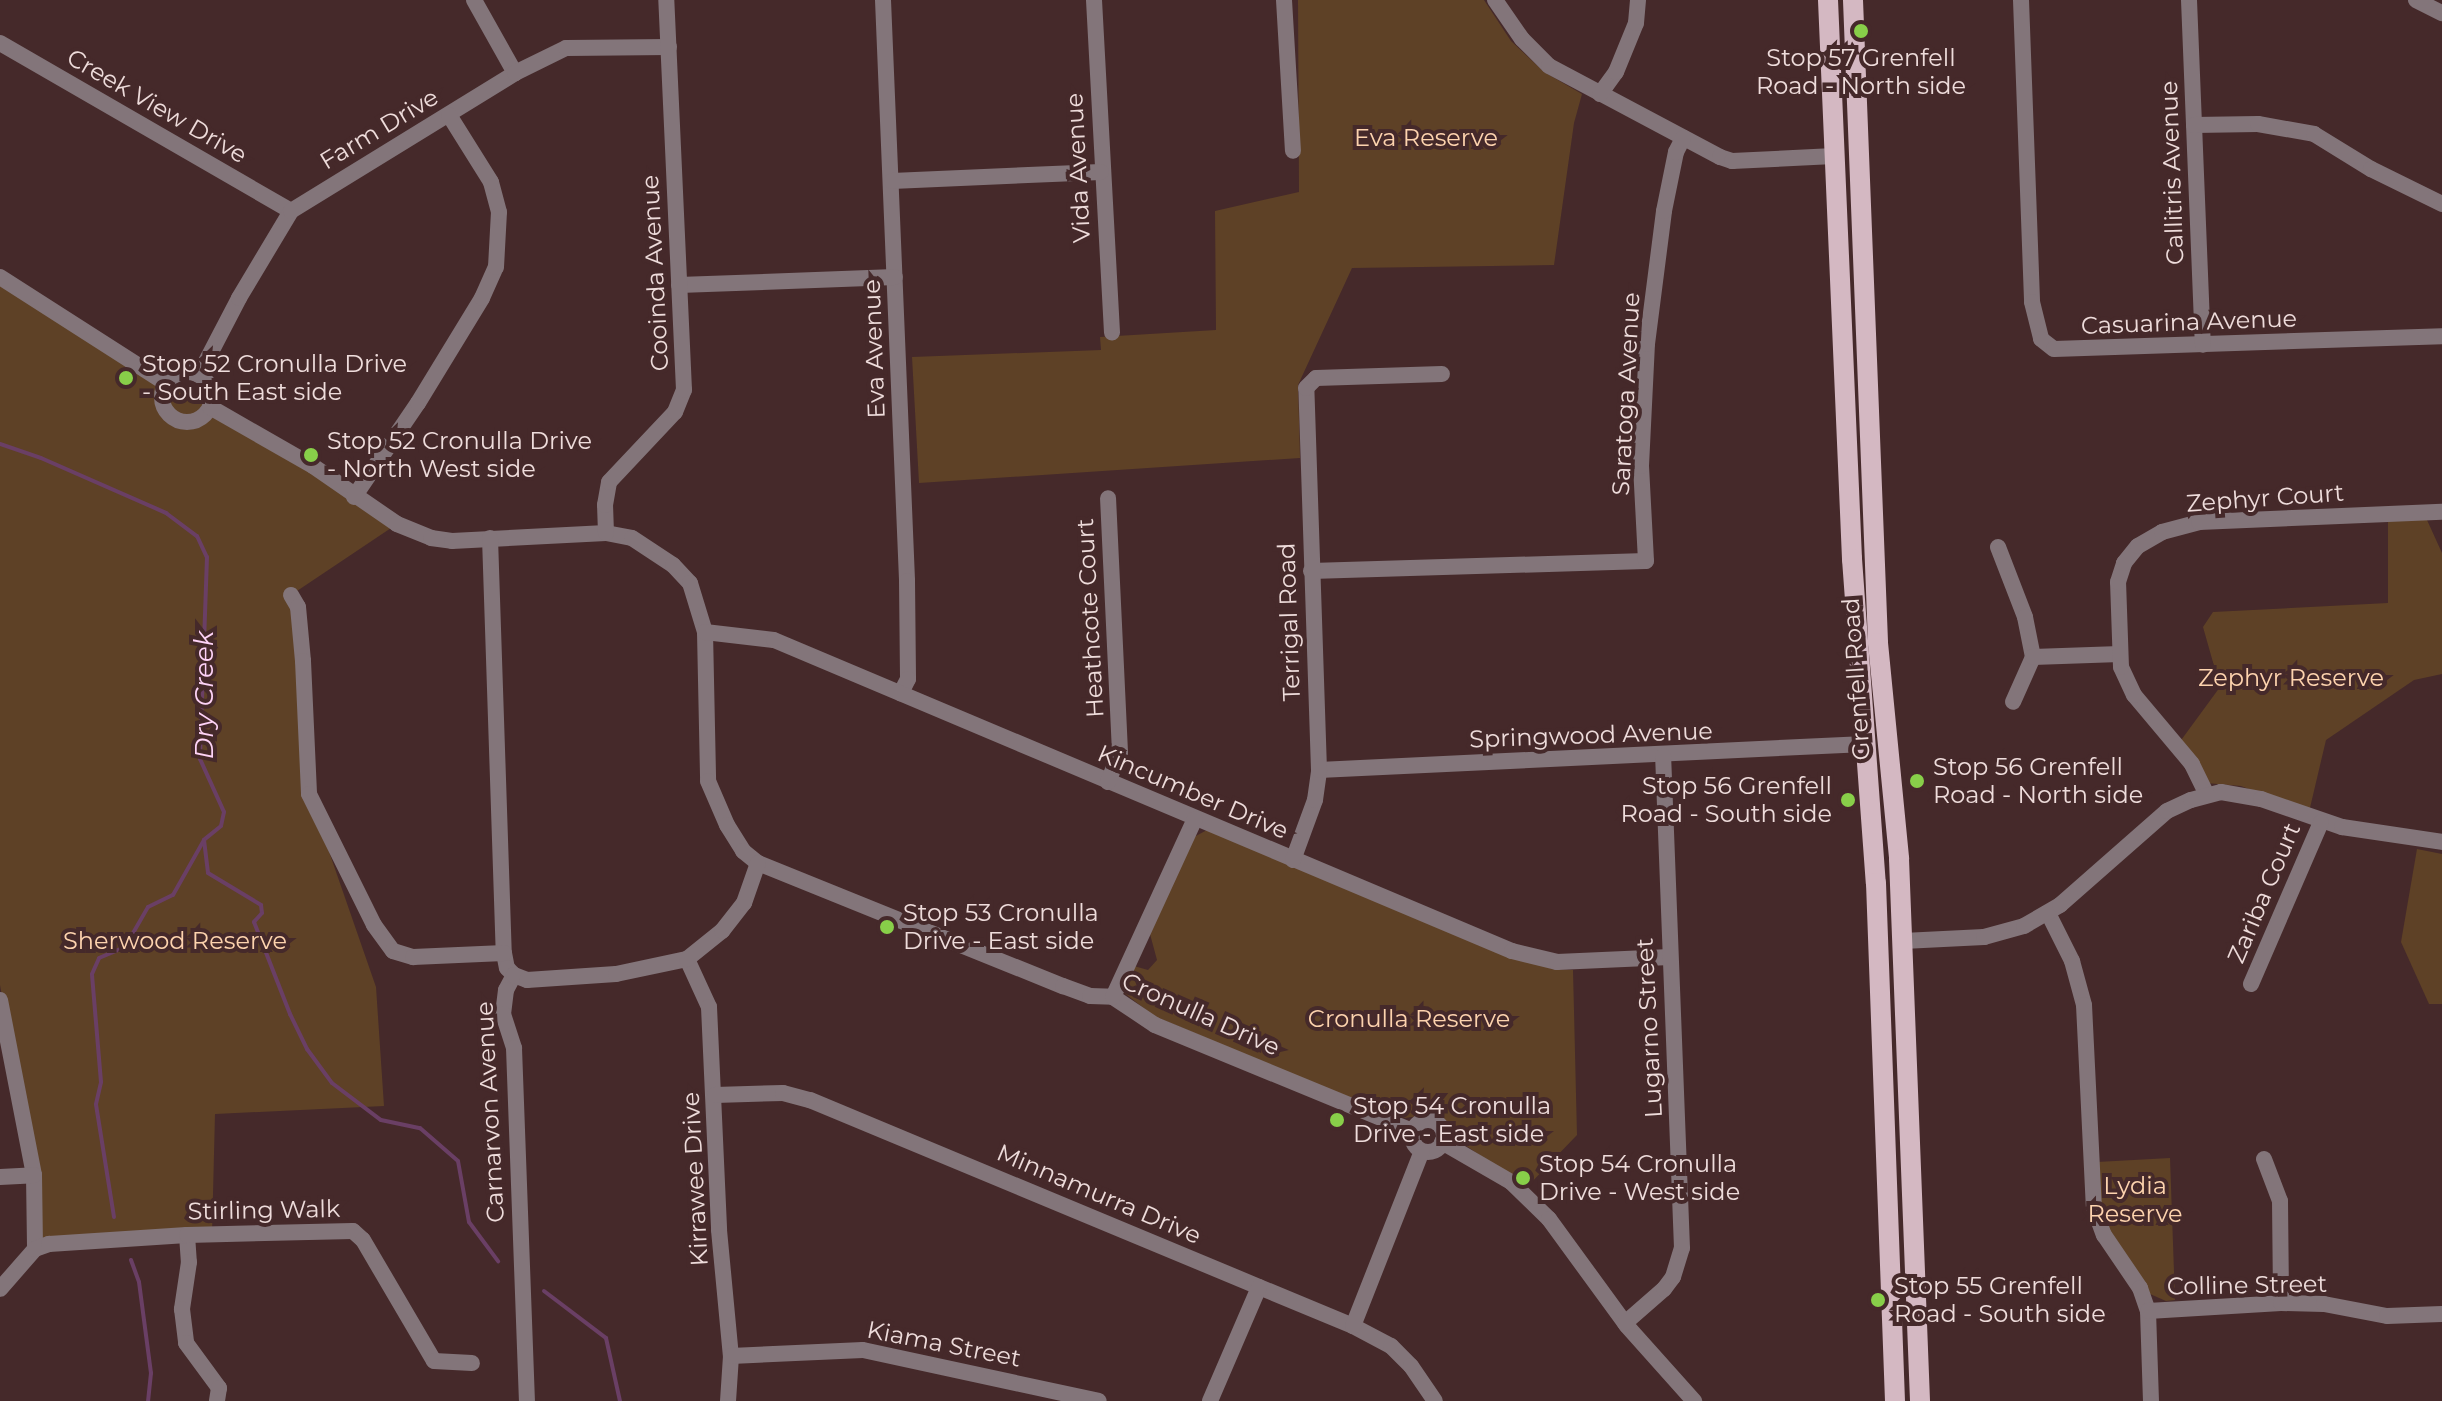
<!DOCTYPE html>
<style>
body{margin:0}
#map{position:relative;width:2442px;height:1401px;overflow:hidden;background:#45292a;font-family:Montserrat,sans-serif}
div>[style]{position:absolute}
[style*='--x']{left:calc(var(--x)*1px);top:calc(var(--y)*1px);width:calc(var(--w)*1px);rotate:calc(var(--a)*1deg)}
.green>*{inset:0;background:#5e4126}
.stream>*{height:4px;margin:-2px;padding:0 2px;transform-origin:2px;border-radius:2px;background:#6a3f65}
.minor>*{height:16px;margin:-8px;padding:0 8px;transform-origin:8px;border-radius:8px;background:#83757a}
.minor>.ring{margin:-8px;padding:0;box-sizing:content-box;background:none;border:16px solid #83757a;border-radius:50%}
.major>*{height:20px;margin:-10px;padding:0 10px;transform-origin:10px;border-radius:10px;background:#d4b8c2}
.dots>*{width:22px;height:22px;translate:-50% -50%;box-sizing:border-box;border:4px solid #45292a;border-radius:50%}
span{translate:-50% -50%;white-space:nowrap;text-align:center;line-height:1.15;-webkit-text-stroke:8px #45292a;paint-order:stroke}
.poi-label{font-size:24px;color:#eedcdb}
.left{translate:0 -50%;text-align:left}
.right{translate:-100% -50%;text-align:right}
.street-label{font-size:24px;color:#eedcdb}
.park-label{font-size:24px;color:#fdd3ae}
.water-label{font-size:26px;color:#fed3f7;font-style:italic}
</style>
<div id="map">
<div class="green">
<div style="clip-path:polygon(1298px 0,1484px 0,1511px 41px,1544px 72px,1582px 94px,1574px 123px,1554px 265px,1352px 268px,1298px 385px,1300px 458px,919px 483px,912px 357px,1101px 350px,1100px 337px,1216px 330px,1215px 211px,1299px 192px)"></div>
<div style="clip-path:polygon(0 277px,294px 456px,397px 524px,291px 595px,309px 794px,376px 987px,384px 1106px,215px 1114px,212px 1234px,35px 1249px,34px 1175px,0 985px)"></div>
<div style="clip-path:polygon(2388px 520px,2427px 520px,2442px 553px,2442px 674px,2414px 680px,2326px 740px,2309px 812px,2241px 786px,2206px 783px,2179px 743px,2220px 687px,2203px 627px,2213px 612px,2388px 603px)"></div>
<div style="clip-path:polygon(1207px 830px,1553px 969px,1573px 970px,1577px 1135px,1527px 1187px,1459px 1141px,1438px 1118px,1426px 1115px,1405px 1118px,1384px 1113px,1154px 1016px,1123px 992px,1134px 966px,1148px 970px,1157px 960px,1150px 934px,1194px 837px)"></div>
<div style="clip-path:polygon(2417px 849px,2442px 854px,2442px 1004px,2429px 1004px,2401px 942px)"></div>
<div style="clip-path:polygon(2170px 1158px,2175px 1300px,2166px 1301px,2150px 1294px,2108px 1234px,2099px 1207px,2097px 1162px)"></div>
</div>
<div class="stream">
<div style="--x:0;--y:444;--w:43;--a:18.9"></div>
<div style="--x:41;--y:458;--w:137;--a:23.7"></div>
<div style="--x:166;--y:513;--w:39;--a:37"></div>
<div style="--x:197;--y:536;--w:23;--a:65"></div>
<div style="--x:207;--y:557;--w:202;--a:92"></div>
<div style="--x:200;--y:759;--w:58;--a:65.6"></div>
<div style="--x:224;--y:812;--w:14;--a:102"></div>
<div style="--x:221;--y:826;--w:22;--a:141"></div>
<div style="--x:204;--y:840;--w:33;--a:83"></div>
<div style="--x:208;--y:873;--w:62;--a:31.1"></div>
<div style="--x:261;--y:905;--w:8;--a:83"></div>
<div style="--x:262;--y:913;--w:12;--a:132"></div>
<div style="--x:254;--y:922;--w:99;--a:68.6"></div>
<div style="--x:290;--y:1014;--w:39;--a:64"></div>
<div style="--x:307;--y:1049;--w:42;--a:53.7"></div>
<div style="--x:332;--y:1083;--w:61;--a:37.1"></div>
<div style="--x:381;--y:1120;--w:40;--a:12"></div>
<div style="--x:420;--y:1128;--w:50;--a:41"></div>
<div style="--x:458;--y:1161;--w:62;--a:79.8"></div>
<div style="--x:469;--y:1222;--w:49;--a:53.4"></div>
<div style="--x:114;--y:1217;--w:114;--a:-99.1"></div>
<div style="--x:96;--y:1104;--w:23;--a:-77"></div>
<div style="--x:101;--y:1082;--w:108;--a:-94.8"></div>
<div style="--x:92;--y:974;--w:17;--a:-66"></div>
<div style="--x:99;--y:958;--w:28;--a:-23"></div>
<div style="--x:125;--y:947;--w:46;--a:-60.1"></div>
<div style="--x:148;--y:907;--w:28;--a:-26"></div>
<div style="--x:173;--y:895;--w:63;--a:-60.6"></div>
<div style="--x:131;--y:1260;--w:23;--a:70"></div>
<div style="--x:139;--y:1282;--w:92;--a:82.5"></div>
<div style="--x:151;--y:1373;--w:28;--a:96"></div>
<div style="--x:544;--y:1291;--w:78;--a:37.2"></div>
<div style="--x:606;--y:1338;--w:65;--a:77.5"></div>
</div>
<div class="minor">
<div style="--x:474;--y:0;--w:84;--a:60.7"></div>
<div style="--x:883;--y:0;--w:581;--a:87.63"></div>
<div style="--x:907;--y:581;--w:98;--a:89.4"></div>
<div style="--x:908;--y:679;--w:16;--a:117"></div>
<div style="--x:1094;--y:0;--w:333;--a:86.9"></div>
<div style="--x:1284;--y:0;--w:151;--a:86.6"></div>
<div style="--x:1495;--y:0;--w:47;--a:55.3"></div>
<div style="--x:1522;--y:39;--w:38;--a:45"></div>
<div style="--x:1549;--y:66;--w:194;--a:28"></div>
<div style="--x:1720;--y:157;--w:13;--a:18"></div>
<div style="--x:1732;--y:161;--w:102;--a:-2.8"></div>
<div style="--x:2021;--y:0;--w:302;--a:87.9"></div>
<div style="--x:2032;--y:302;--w:38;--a:76"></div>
<div style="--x:2041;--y:339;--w:16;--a:38"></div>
<div style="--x:2054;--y:349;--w:388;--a:-1.9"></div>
<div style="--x:2189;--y:0;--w:345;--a:87.7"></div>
<div style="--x:2416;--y:0;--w:29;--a:27"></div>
<div style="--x:0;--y:43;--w:336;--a:30"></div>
<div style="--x:1600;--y:94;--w:27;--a:-54"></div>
<div style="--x:1616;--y:72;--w:53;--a:-67.8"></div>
<div style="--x:1636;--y:23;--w:23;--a:-85"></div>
<div style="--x:2194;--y:125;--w:64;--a:-0.9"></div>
<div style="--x:2258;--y:124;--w:57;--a:10.1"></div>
<div style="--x:2314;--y:134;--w:67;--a:31.6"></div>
<div style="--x:2371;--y:169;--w:79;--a:26.2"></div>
<div style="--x:892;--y:181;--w:209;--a:-2.5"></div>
<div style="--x:0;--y:277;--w:197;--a:32.6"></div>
<div style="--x:679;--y:285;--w:216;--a:-2.1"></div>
<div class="ring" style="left:162px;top:372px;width:34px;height:34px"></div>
<div style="--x:199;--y:375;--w:87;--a:-62.5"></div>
<div style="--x:239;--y:298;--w:101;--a:-59.1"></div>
<div style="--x:291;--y:211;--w:263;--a:-31.6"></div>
<div style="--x:515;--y:73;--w:57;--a:-26.1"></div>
<div style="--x:566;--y:48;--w:103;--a:-0.6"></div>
<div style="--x:210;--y:407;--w:119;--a:29.8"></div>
<div style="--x:313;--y:466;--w:102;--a:34.6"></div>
<div style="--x:397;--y:524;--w:37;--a:22"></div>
<div style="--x:431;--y:538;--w:21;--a:8"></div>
<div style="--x:452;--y:541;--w:154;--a:-3"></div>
<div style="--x:606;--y:533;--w:26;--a:11"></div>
<div style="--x:632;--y:538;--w:49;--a:33.4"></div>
<div style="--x:673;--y:565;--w:25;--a:47"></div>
<div style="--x:690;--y:583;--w:51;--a:73"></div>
<div style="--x:705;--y:632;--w:149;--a:88.8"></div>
<div style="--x:708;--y:781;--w:48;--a:66.6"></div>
<div style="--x:727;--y:825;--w:31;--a:58"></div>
<div style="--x:743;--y:851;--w:19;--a:39"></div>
<div style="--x:758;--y:863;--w:329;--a:22"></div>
<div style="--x:1063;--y:986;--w:29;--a:20"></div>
<div style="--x:1090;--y:996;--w:23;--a:2"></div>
<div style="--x:1113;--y:997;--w:50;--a:33.7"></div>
<div style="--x:1155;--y:1025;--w:278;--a:22.4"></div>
<div style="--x:354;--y:497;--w:114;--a:-55.8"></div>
<div style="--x:418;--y:403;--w:123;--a:-58.6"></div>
<div style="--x:482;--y:298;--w:34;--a:-66"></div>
<div style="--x:496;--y:267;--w:55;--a:-86.9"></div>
<div style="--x:499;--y:212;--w:31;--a:-105"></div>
<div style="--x:491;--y:182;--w:79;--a:-122.1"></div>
<div style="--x:606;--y:533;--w:28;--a:-92"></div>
<div style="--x:605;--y:505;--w:23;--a:-80"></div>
<div style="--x:609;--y:482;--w:96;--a:-46.7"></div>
<div style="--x:675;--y:412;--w:24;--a:-68"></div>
<div style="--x:684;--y:390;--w:390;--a:-92.6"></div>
<div style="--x:490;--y:538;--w:415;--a:88.1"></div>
<div style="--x:504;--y:953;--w:15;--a:79"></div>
<div style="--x:507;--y:968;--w:10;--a:45"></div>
<div style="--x:514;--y:975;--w:17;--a:118"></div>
<div style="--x:506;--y:990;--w:24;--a:97"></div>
<div style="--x:503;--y:1014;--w:36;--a:72"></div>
<div style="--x:514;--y:1048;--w:353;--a:87.9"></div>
<div style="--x:1998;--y:547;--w:75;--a:68.9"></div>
<div style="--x:2025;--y:617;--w:41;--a:78.7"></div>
<div style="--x:2033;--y:657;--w:49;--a:114"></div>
<div style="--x:1311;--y:571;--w:335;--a:-1.7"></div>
<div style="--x:1646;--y:561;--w:95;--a:-93"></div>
<div style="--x:1641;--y:466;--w:122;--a:-87.2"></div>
<div style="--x:1647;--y:344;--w:134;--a:-82.7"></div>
<div style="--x:1664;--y:211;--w:60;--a:-78.5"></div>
<div style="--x:1676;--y:152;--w:16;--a:-63"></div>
<div style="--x:291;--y:595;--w:14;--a:60"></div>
<div style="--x:298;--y:607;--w:54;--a:84.7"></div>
<div style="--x:303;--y:661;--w:133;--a:87.4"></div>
<div style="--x:309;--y:794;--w:146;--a:63.6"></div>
<div style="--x:374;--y:925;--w:32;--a:54"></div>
<div style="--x:393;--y:951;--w:21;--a:17"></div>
<div style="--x:413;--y:957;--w:91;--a:-2.5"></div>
<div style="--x:705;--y:632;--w:69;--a:6.6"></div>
<div style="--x:774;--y:640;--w:801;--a:22.85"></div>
<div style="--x:1512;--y:951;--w:46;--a:13.7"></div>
<div style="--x:1557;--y:962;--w:113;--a:-2.5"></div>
<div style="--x:2033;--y:657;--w:87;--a:-2"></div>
<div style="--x:1319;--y:770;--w:547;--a:-2.73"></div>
<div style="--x:1108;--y:782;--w:32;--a:-68"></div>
<div style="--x:1120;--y:752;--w:254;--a:-92.7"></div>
<div style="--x:2207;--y:795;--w:34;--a:-116"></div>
<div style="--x:2192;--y:764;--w:90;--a:-130"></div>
<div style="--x:2134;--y:695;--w:31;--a:-115"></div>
<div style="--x:2121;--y:667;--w:85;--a:-92"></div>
<div style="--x:2118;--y:582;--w:20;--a:-72"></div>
<div style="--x:2124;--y:563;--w:22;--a:-51"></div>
<div style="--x:2138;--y:546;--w:28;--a:-30"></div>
<div style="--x:2162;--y:532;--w:38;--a:-15"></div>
<div style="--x:2199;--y:522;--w:243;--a:-2.4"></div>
<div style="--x:1293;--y:860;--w:64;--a:-69.9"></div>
<div style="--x:1315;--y:800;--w:30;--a:-82"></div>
<div style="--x:1319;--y:770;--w:382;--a:-91.9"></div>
<div style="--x:1306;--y:388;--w:14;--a:-45"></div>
<div style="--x:1316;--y:378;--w:126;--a:-1.8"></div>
<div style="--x:2048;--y:913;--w:54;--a:63.4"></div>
<div style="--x:2072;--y:961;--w:46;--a:74.7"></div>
<div style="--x:2084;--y:1005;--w:203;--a:87.2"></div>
<div style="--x:2094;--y:1208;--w:29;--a:70"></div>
<div style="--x:2104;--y:1235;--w:64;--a:55.8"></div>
<div style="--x:2140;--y:1288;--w:24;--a:71"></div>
<div style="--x:2148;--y:1311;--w:90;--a:88.1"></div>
<div style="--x:1903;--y:941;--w:81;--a:-2.8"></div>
<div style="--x:1984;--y:937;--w:41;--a:-15.4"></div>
<div style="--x:2024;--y:926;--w:42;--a:-30.3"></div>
<div style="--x:2060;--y:905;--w:142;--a:-41.3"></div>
<div style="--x:2167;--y:811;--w:26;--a:-25"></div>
<div style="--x:2191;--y:800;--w:31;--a:-15"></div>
<div style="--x:2221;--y:792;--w:41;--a:9.9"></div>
<div style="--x:2261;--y:799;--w:86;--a:19.1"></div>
<div style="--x:2342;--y:827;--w:101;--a:8.5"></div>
<div style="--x:687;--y:959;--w:53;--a:65.4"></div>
<div style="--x:709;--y:1007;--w:223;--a:87.4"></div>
<div style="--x:719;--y:1230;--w:127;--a:84.6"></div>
<div style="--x:731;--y:1356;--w:45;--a:93.8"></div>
<div style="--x:514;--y:975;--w:14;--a:21"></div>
<div style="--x:527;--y:980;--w:89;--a:-3.9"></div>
<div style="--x:616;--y:974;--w:73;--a:-11.9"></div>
<div style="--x:687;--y:959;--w:45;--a:-38.7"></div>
<div style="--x:722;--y:931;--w:36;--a:-52"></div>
<div style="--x:744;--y:903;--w:42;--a:-70.7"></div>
<div style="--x:2251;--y:984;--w:176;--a:-66.6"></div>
<div style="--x:1113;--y:997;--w:196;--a:-65.3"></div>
<div style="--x:0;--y:1000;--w:178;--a:79"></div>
<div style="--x:34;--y:1175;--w:74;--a:89.2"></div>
<div style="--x:35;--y:1249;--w:53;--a:131.2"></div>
<div style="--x:715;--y:1095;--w:68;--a:-1.7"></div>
<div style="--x:783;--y:1093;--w:28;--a:15"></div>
<div style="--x:810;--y:1100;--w:588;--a:22.6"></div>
<div style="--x:1353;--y:1326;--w:43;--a:27.8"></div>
<div style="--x:1391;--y:1346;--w:28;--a:45"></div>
<div style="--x:1411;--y:1366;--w:42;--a:55.6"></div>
<div class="ring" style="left:1412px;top:1120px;width:16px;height:16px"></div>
<div style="--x:1442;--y:1142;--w:80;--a:30.1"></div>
<div style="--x:1511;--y:1182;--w:53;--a:44.2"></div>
<div style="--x:1549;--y:1219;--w:132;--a:53.9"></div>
<div style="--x:1627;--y:1326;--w:101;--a:48.2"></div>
<div style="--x:2264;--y:1159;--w:45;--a:69.1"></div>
<div style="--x:2280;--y:1201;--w:102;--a:89.4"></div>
<div style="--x:0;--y:1177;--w:34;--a:-3"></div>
<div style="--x:187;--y:1235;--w:27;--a:86"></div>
<div style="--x:189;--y:1262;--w:48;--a:98.5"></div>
<div style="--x:182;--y:1309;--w:34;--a:83"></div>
<div style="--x:186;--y:1343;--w:56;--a:53.7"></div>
<div style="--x:219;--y:1388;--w:13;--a:99"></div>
<div style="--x:35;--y:1249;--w:15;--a:-20"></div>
<div style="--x:49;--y:1244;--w:138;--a:-3.7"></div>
<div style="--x:187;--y:1235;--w:166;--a:-1.4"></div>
<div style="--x:353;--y:1231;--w:13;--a:42"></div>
<div style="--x:363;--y:1240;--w:140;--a:59.6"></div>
<div style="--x:434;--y:1361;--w:38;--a:3"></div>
<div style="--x:2148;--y:1311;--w:133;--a:-3.4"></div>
<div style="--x:2281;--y:1303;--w:43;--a:1.3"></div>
<div style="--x:2324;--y:1304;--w:64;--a:10.8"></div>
<div style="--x:2387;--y:1316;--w:55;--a:-2.1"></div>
<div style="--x:1625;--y:1323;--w:52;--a:-41.1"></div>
<div style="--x:1664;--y:1289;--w:15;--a:-53"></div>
<div style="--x:1673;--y:1277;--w:30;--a:-73"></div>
<div style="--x:1682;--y:1248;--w:492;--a:-92.2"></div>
<div style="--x:1353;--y:1326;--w:188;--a:-68.5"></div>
<div style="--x:731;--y:1356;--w:132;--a:-2.6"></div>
<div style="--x:863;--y:1350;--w:241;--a:12.2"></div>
<div style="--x:1210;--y:1401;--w:124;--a:-66.7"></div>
</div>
<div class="major">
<div style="--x:1828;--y:0;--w:560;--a:87.54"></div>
<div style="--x:1852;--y:559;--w:325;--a:85.8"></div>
<div style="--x:1876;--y:883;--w:518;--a:87.9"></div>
<div style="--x:1853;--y:0;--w:643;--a:87.77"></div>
<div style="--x:1878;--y:643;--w:217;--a:84.4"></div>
<div style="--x:1899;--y:859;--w:542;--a:87.78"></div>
</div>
<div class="dots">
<div style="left:1861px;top:31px;background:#88cf49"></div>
<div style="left:126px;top:378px;background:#88cf49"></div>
<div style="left:311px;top:455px;background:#88cf49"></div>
<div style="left:1917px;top:781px;background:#88cf49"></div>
<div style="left:1848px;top:800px;background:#88cf49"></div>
<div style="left:887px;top:927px;background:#88cf49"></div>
<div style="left:1337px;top:1120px;background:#88cf49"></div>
<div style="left:1523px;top:1178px;background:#88cf49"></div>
<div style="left:1878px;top:1300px;background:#88cf49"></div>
</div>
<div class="poi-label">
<span style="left:1861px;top:72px">Stop 57 Grenfell<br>Road - North side</span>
<span class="left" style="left:142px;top:378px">Stop 52 Cronulla Drive<br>- South East side</span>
<span class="left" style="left:327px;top:455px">Stop 52 Cronulla Drive<br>- North West side</span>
<span class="left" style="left:1933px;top:781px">Stop 56 Grenfell<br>Road - North side</span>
<span class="right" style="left:1832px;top:800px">Stop 56 Grenfell<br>Road - South side</span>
<span class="left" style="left:903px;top:927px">Stop 53 Cronulla<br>Drive - East side</span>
<span class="left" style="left:1353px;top:1120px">Stop 54 Cronulla<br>Drive - East side</span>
<span class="left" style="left:1539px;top:1178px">Stop 54 Cronulla<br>Drive - West side</span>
<span class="left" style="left:1894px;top:1300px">Stop 55 Grenfell<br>Road - South side</span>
</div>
<div class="street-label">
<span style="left:157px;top:106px;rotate:30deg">Creek View Drive</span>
<span style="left:379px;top:129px;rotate:-31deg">Farm Drive</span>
<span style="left:1078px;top:168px;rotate:-93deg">Vida Avenue</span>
<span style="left:2172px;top:173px;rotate:-92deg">Callitris Avenue</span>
<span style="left:655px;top:273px;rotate:-93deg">Cooinda Avenue</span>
<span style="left:2189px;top:322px;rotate:-2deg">Casuarina Avenue</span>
<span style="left:874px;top:349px;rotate:-92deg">Eva Avenue</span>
<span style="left:1626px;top:394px;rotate:-87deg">Saratoga Avenue</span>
<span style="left:2265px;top:498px;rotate:-4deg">Zephyr Court</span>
<span style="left:1090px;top:618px;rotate:-93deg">Heathcote Court</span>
<span style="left:1289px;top:622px;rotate:-92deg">Terrigal Road</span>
<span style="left:1856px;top:679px;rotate:-94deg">Grenfell Road</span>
<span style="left:1591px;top:735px;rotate:-2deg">Springwood Avenue</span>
<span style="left:1193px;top:792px;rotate:23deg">Kincumber Drive</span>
<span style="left:2264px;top:893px;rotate:-67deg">Zariba Court</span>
<span style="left:1201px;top:1014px;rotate:24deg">Cronulla Drive</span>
<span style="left:1649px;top:1028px;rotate:-93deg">Lugarno Street</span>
<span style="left:490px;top:1112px;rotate:-93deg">Carnarvon Avenue</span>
<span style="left:695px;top:1179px;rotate:-93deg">Kirrawee Drive</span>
<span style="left:1099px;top:1194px;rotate:23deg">Minnamurra Drive</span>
<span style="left:264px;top:1210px;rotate:-1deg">Stirling Walk</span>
<span style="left:2247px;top:1285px;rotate:-1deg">Colline Street</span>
<span style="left:944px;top:1344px;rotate:11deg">Kiama Street</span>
</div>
<div class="park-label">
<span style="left:1426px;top:138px">Eva Reserve</span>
<span style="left:2291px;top:678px">Zephyr Reserve</span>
<span style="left:175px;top:941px">Sherwood Reserve</span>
<span style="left:1409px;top:1019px">Cronulla Reserve</span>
<span style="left:2135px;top:1200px">Lydia<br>Reserve</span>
</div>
<div class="water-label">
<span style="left:205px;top:695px;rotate:-90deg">Dry Creek</span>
</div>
</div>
